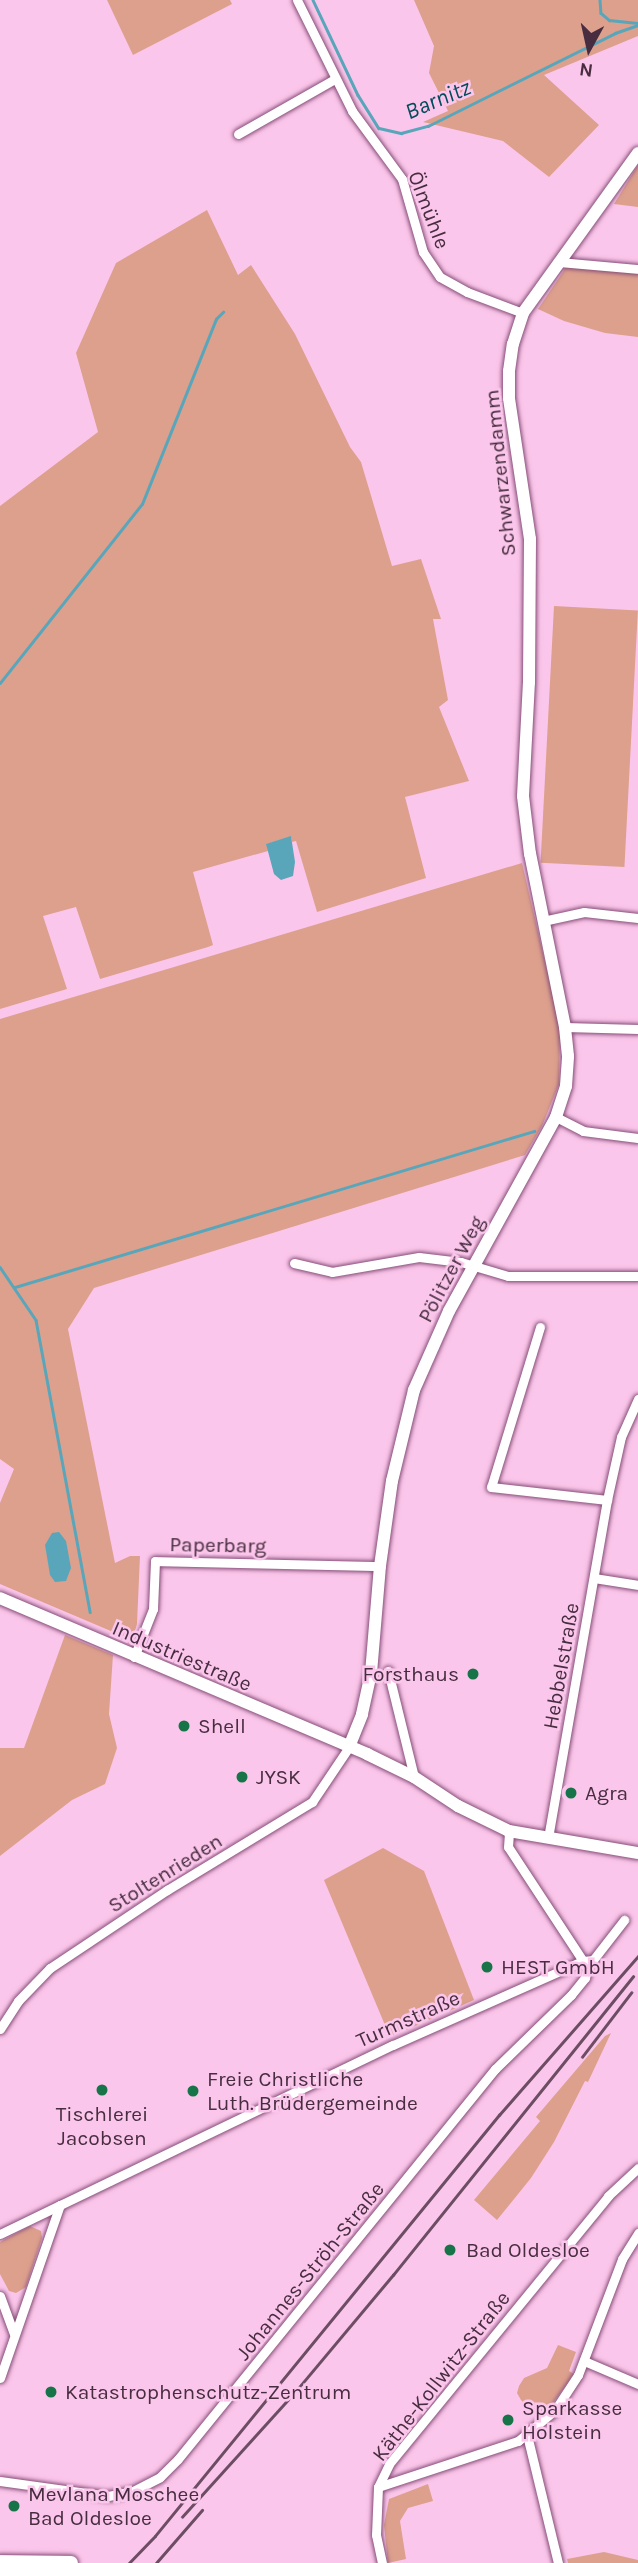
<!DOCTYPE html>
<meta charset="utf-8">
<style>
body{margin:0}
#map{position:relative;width:638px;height:2563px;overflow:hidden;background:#fbc6eb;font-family:Karla,sans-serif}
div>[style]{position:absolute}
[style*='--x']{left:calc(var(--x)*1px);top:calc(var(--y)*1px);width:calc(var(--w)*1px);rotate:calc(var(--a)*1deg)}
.green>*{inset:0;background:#dda08d;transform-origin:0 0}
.water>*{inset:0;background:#59a6bb}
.stream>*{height:2.5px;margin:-1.25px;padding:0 1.25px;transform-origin:1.25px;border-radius:1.25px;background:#59a6bb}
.roads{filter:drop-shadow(0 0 2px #864d77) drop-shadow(0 0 2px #864d77)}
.street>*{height:9px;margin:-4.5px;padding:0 4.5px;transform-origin:4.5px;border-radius:4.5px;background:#fff}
.secondary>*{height:12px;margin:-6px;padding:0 6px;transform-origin:6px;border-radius:6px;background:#fff}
.primary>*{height:14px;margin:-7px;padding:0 7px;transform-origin:7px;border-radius:7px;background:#fff}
.rail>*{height:2.5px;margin:-1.25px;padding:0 1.25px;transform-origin:1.25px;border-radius:1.25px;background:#6c4d63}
.dots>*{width:19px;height:19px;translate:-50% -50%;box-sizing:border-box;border:4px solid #fbc6eb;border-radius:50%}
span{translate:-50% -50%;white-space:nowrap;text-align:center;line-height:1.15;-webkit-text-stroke:5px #fbc6eb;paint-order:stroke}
.street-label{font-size:21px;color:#472d3f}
.poi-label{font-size:21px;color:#472d3f}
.right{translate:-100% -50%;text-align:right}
.left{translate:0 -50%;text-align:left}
.water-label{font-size:23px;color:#024b5a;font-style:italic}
.north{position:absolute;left:554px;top:14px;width:70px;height:70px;-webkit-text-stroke:5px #fbc6eb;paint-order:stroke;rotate:188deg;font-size:19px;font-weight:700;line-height:28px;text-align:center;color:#472d3f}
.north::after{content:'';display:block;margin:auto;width:24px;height:32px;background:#472d3f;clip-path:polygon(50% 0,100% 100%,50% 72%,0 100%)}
</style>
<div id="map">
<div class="green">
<div style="clip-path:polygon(107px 0,230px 0,232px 4px,133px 55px)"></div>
<div style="clip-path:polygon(414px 0,638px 0,638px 36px,544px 75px,599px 125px,549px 177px,503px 141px,423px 122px,448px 111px,429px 73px,434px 46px)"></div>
<div style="clip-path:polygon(638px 165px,638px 207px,614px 204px)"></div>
<div style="clip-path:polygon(207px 210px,238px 275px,251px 265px,295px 334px,350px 447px,361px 462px,392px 566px,421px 559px,441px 619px,433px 619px,448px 700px,439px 707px,469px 781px,405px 797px,426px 878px,317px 912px,296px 841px,292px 842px,291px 837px,267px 844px,268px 851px,193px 872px,213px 945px,208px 947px,100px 979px,76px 907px,43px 916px,67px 989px,0 1009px,0 506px,98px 432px,76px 353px,116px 263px)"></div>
<div style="clip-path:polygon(567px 266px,638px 273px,638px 337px,605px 333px,564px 321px,538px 309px)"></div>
<div style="left:554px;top:606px;width:84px;height:257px;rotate:3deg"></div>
<div style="clip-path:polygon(522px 863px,560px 1026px,559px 1084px,542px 1126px,525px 1155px,94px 1288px,68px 1329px,115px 1563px,130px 1556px,140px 1556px,137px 1624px,132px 1640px,0 1584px,0 1503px,14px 1469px,0 1459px,0 1019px)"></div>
<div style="clip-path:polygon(65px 1635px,113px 1655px,109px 1714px,117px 1748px,105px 1784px,72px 1800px,0 1856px,0 1748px,24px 1748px)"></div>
<div style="clip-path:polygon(383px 1848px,424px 1871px,474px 2000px,390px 2037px,324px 1880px)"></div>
<div style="clip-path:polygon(611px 2033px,588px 2082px,585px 2081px,554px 2142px,531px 2178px,497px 2220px,474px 2200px,540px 2121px,536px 2117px,605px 2036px)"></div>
<div style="clip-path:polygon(30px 2226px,41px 2231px,42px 2238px,26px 2287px,16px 2293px,9px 2291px,0 2274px,0 2242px)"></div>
<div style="clip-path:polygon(558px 2345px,576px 2352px,569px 2371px,574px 2374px,547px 2411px,540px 2416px,535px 2415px,521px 2400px,517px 2393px,519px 2386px,524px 2378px,547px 2368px)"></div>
<div style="clip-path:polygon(428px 2484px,433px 2501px,408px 2508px,400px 2521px,406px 2559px,388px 2563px,384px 2525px,389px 2499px)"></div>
<div style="clip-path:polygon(604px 2552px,638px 2560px,638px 2563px,568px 2563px,567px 2559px)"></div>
</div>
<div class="water">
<div style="clip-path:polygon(291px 836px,295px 862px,293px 876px,281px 880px,274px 874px,266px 844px)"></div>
<div style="clip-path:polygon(59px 1532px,66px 1541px,71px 1568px,66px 1581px,55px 1582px,50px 1575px,45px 1545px,52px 1533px)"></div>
</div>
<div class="stream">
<div style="--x:313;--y:0;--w:105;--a:64.7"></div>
<div style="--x:358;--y:95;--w:39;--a:58"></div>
<div style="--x:379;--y:128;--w:23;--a:13"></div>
<div style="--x:401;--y:133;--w:28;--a:-15"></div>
<div style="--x:428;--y:126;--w:209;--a:-26.4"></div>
<div style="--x:615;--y:33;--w:24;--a:-19"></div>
<div style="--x:600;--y:0;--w:13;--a:86"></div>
<div style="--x:601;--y:13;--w:11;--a:41"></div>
<div style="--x:609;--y:20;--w:29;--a:6"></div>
<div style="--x:0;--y:683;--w:228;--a:-51.6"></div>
<div style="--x:142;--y:504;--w:199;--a:-68.2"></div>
<div style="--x:216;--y:319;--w:10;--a:-45"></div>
<div style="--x:0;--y:1267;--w:64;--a:55.8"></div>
<div style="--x:36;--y:1320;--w:297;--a:79.5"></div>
<div style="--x:15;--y:1287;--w:542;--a:-16.73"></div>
</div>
<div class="roads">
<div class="street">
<div style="--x:297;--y:0;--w:124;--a:63.6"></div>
<div style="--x:352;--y:111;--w:84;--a:53.7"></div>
<div style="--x:402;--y:179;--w:76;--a:74"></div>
<div style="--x:423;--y:252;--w:30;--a:56"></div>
<div style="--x:440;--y:277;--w:31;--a:29"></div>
<div style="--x:467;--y:292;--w:60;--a:20.6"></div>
<div style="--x:238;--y:134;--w:112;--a:-29.6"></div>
<div style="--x:558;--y:262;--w:80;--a:5"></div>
<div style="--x:543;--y:921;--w:42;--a:-12.4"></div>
<div style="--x:584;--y:912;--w:54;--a:6.3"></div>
<div style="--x:565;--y:1027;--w:73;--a:1.6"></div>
<div style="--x:556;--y:1117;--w:30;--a:27"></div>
<div style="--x:583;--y:1131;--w:55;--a:7.3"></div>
<div style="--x:294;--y:1263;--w:39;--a:13"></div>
<div style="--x:332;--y:1272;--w:88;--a:-9.8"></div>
<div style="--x:419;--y:1257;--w:42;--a:6.8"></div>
<div style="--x:461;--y:1262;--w:49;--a:16.6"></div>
<div style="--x:508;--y:1276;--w:130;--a:0"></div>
<div style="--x:540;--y:1327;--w:167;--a:107"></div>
<div style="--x:491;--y:1487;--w:117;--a:6.4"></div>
<div style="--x:594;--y:1578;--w:45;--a:9"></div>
<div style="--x:134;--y:1657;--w:52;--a:-68.4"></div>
<div style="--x:153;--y:1609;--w:48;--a:-87.6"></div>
<div style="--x:155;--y:1561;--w:225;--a:1.3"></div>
<div style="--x:388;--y:1671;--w:109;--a:76.2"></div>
<div style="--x:548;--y:1838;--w:343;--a:-80.1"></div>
<div style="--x:607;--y:1500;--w:65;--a:-77.5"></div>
<div style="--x:621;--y:1437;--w:42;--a:-65.9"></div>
<div style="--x:0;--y:2029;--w:33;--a:-57"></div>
<div style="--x:18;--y:2001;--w:46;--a:-45.9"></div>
<div style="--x:50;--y:1968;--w:141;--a:-33.7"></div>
<div style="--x:167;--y:1890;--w:170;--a:-31.3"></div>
<div style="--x:312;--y:1802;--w:66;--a:-56.1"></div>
<div style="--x:0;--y:2234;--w:67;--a:-25.8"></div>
<div style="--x:0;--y:2296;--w:40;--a:69.8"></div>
<div style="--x:584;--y:2361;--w:59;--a:23.1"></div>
<div style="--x:0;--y:2378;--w:183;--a:-70.9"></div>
<div style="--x:60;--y:2205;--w:369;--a:-25.7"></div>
<div style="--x:393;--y:2045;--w:208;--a:-23.9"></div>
<div style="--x:583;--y:1961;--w:10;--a:-6"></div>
<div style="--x:593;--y:1960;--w:51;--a:-52.2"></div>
<div style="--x:527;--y:2435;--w:132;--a:76.4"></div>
<div style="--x:0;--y:2481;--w:109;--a:7.9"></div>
<div style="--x:108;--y:2496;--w:25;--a:-11"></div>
<div style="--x:133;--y:2491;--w:30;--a:-27"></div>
<div style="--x:160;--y:2477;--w:25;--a:-45"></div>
<div style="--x:178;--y:2459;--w:503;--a:-50.9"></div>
<div style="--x:495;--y:2069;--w:106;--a:-44.2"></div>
<div style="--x:571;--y:1995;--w:22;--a:-51"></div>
<div style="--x:585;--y:1978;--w:9;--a:-77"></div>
<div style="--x:587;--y:1969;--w:9;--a:-117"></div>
<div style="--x:583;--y:1961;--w:136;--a:-123.3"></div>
<div style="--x:508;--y:1847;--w:16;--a:-86"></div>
<div style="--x:378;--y:2487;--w:147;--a:-18.2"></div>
<div style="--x:518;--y:2441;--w:48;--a:-40"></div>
<div style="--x:555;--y:2410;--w:42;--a:-56.7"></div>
<div style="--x:578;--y:2375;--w:124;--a:-69.2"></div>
<div style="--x:622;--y:2259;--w:31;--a:-58"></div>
<div style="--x:382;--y:2563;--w:29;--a:-102"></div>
<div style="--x:376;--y:2535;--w:48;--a:-87.6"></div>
<div style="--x:378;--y:2487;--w:25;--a:-64"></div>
<div style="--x:389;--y:2464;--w:346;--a:-50.7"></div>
<div style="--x:608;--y:2196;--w:41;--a:-43"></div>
</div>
<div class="secondary">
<div style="--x:0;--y:1598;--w:399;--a:23"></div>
<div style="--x:367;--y:1754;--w:52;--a:26.1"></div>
<div style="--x:414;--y:1777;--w:53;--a:33.4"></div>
<div style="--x:458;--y:1806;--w:57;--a:26.1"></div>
<div style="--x:509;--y:1831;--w:131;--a:9.7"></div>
<div style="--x:349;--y:1747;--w:35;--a:-68"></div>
<div style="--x:362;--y:1714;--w:42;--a:-77.6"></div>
<div style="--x:371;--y:1673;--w:107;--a:-85.2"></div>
<div style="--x:380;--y:1566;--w:86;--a:-82"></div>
<div style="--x:392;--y:1481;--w:94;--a:-76.4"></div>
<div style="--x:414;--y:1390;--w:86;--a:-66.1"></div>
<div style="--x:449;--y:1311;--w:222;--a:-61.1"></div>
<div style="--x:556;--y:1117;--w:33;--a:-72"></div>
<div style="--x:566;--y:1086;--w:30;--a:-86"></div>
<div style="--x:568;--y:1056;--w:29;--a:-96"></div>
<div style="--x:565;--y:1027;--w:177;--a:-101.4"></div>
<div style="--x:530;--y:854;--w:58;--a:-96.9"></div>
<div style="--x:523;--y:796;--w:113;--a:-87"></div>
<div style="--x:529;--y:683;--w:144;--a:-89.6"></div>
<div style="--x:530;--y:539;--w:143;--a:-98.5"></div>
<div style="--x:509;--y:398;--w:27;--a:-90"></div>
<div style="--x:509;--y:371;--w:27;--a:-82"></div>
<div style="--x:513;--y:344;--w:33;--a:-72"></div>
<div style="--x:523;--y:313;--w:197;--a:-54.3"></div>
</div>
<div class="primary">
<div style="--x:0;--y:2562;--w:71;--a:0.8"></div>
</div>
</div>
<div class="rail">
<div style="--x:582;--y:2057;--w:81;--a:-52.6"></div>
<div style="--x:182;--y:2517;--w:169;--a:-47.9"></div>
<div style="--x:295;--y:2392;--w:153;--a:-50.1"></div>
<div style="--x:393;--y:2275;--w:383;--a:-51.2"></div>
<div style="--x:129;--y:2563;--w:37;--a:-46"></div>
<div style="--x:155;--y:2536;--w:544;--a:-50.75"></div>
<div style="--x:499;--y:2115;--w:211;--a:-48.8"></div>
<div style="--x:156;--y:2563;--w:70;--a:-49"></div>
</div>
<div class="dots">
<div style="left:473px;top:1674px;background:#177449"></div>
<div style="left:184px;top:1726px;background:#177449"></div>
<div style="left:242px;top:1777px;background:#177449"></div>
<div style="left:571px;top:1793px;background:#177449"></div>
<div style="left:487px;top:1967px;background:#177449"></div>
<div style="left:102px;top:2090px;background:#177449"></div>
<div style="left:193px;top:2091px;background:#177449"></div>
<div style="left:450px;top:2250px;background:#177449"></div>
<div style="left:51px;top:2392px;background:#177449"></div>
<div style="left:508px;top:2420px;background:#177449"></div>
<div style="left:14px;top:2506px;background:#177449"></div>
</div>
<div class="street-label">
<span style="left:429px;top:210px;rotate:69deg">Ölmühle</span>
<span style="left:500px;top:473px;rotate:-96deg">Schwarzendamm</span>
<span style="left:451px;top:1269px;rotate:-62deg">Pölitzer Weg</span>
<span style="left:218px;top:1545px;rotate:1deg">Paperbarg</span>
<span style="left:182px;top:1656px;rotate:23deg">Industriestraße</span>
<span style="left:561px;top:1666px;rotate:-80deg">Hebbelstraße</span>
<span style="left:165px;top:1873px;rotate:-32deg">Stoltenrieden</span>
<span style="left:408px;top:2019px;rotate:-24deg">Turmstraße</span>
<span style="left:310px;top:2271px;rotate:-51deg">Johannes-Ströh-Straße</span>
<span style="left:441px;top:2376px;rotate:-52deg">Käthe-Kollwitz-Straße</span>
</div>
<div class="poi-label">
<span class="right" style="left:459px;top:1674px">Forsthaus</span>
<span class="left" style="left:198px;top:1726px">Shell</span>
<span class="left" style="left:256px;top:1777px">JYSK</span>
<span class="left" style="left:585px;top:1793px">Agra</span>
<span class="left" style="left:501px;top:1967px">HEST GmbH</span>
<span class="left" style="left:207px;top:2091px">Freie Christliche<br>Luth. Brüdergemeinde</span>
<span style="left:102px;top:2126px">Tischlerei<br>Jacobsen</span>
<span class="left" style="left:466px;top:2250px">Bad Oldesloe</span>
<span class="left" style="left:65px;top:2392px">Katastrophenschutz-Zentrum</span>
<span class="left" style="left:522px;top:2420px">Sparkasse<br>Holstein</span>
<span class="left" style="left:28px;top:2506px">Mevlana Moschee<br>Bad Oldesloe</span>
</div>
<div class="water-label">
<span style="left:438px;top:100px;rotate:-23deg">Barnitz</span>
</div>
<div class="north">N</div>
</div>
